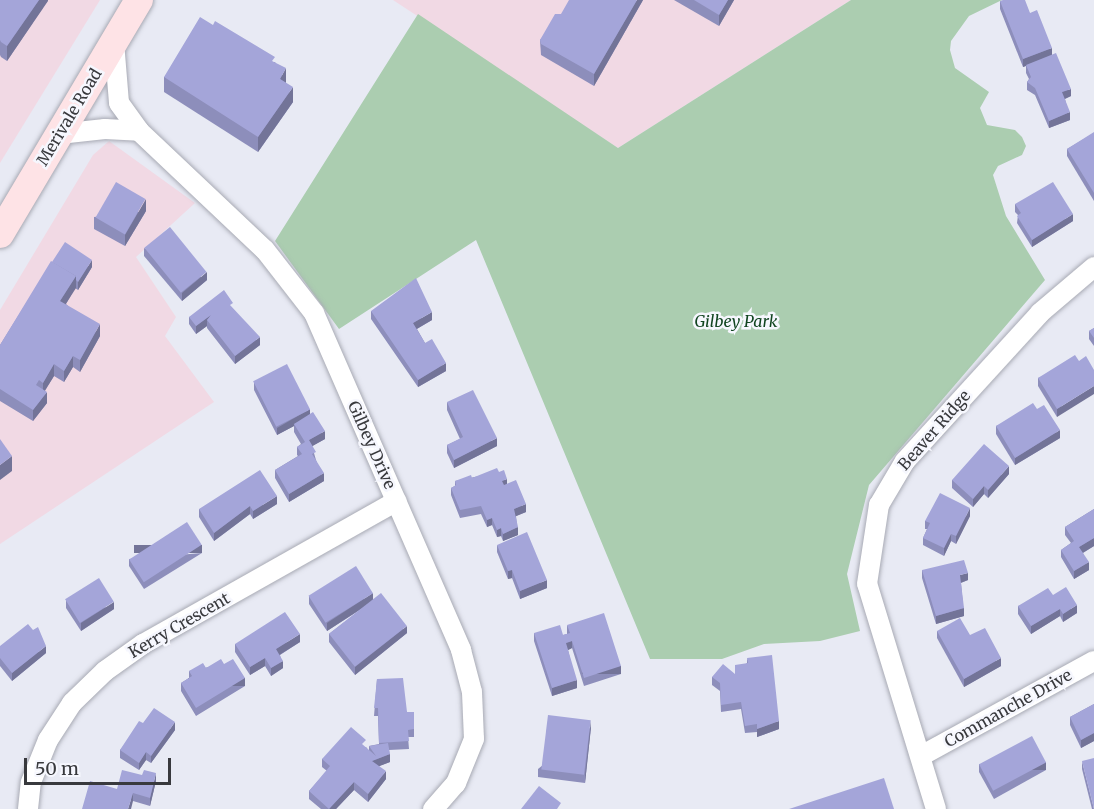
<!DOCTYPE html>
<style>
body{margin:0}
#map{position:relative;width:1094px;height:809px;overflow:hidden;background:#e8eaf4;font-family:Merriweather,serif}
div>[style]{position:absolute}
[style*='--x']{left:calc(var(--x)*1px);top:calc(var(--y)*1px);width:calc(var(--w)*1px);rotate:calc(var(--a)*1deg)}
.commercial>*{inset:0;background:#f1d9e4}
.green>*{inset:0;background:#abcdb0}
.roads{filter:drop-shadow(0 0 2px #a8aab4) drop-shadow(0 0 2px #a8aab4)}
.minor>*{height:20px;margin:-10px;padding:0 10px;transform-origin:10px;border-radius:10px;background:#fff}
.secondary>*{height:28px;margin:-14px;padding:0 14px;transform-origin:14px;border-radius:14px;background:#fee3e6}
.wall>*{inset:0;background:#8d8ebb}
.shaded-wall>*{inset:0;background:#737498;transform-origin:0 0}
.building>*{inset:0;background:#a4a5d9;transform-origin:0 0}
span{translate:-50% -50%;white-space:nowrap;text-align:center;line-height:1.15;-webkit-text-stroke:5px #f6f7fe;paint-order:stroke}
.street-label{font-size:16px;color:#38393d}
.park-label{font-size:16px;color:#114520;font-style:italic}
.scale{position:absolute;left:24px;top:758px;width:147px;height:27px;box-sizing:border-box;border:3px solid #38393d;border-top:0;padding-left:8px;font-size:18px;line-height:21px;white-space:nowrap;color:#38393d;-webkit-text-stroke:4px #f6f7fe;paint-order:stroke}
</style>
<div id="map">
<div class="commercial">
<div style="clip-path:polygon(0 0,100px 0,0 163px)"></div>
<div style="clip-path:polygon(393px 0,851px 0,618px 148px)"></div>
<div style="clip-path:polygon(109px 141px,195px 203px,136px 257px,176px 317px,165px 336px,214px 402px,0 544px,0 310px,93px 155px)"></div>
</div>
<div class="green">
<div style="clip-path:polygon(851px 0,1002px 0,969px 16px,951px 41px,950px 50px,955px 68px,989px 92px,980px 108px,987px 125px,1015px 130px,1022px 137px,1026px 146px,1022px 155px,998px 166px,993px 175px,1006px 216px,1045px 280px,869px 485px,847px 574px,860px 631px,820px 641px,764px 644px,722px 659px,650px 659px,476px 240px,339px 329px,275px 241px,418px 14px,618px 148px)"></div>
</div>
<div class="roads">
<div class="minor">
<div style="--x:114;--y:42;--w:61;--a:85.3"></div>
<div style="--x:119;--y:103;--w:34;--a:54"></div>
<div style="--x:139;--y:131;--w:173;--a:43.4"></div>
<div style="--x:265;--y:250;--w:80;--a:52.1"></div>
<div style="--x:314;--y:313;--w:368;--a:66.4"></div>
<div style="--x:461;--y:650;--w:43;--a:75.3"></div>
<div style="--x:472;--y:692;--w:47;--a:87.6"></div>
<div style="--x:474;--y:739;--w:48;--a:112.2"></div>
<div style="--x:456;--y:783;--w:35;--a:131"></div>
<div style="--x:59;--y:134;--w:46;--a:-6.2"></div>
<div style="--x:105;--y:129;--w:34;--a:3"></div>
<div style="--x:921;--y:756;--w:197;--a:-28.8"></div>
<div style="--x:28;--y:809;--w:27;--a:-84"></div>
<div style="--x:31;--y:782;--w:45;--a:-68"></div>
<div style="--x:48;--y:740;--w:44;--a:-57"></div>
<div style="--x:72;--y:703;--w:46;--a:-44.1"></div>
<div style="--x:105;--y:671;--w:47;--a:-35.4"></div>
<div style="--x:143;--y:644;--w:291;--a:-29.4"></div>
<div style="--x:936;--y:809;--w:235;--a:-107"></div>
<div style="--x:867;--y:584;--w:80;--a:-81.4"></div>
<div style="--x:879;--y:505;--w:51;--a:-59.4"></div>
<div style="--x:905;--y:461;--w:200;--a:-47.6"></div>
<div style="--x:1040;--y:313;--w:71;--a:-40.4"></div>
</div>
<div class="secondary">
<div style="--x:0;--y:234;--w:272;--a:-59.3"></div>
</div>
</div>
<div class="wall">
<div style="clip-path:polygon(0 0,48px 0,7px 61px,1px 57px,0 55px)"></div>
<div style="clip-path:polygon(643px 0,594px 86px,541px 55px,540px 40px,561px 14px)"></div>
<div style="clip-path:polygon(674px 0,734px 0,719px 26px)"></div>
<div style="clip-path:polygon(1000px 1px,1030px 13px,1052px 55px,1071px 96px,1065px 99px,1070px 120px,1049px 128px,1035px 95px,1027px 90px,1027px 82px,1029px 79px,1026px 73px,1026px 66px,1023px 67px,1000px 9px)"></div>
<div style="clip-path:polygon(275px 62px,286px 83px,293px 102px,258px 152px,164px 92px,164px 77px)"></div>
<div style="clip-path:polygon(1094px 133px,1094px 201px,1067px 156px,1067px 149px)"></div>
<div style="clip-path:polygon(1015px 204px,1073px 221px,1032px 247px,1017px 223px,1018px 215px,1015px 212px)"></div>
<div style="clip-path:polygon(146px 211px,125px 246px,94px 229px,94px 217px)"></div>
<div style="clip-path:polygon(144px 248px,207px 280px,182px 301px,144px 256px)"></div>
<div style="clip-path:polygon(52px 262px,92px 267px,78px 290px,75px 288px,66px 304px,100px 336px,80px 372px,73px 367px,64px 382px,54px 376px,45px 390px,47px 403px,33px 421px,0 401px,0 345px)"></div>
<div style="clip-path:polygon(233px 309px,260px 345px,235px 364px,207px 328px,207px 326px,196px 334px,189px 324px,189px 317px)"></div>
<div style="clip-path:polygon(371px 311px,432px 320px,417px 329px,425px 343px,446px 371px,418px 387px,371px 319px)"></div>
<div style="clip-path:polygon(1094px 328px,1094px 346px,1089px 339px,1089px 331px)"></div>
<div style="clip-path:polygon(1079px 361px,1057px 417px,1038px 386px,1038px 378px)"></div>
<div style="clip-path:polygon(254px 382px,310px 414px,325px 439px,312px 446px,316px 460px,324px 481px,289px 502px,275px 478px,275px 470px,298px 456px,297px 455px,297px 447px,301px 444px,294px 432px,294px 426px,277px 435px,254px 390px)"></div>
<div style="clip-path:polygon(447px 402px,497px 446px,454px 468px,447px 453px,447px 445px,460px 439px,447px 410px)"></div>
<div style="clip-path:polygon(1037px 409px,1060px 438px,1015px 465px,996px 434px,996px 426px)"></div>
<div style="clip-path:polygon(499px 472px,526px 512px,516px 516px,518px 535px,503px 541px,501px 536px,497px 537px,492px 525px,487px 527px,481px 514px,460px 518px,451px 495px,451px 488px,455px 486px,455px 481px)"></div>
<div style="clip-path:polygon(1009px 474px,988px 498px,984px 494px,973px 507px,952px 488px,952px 480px)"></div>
<div style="clip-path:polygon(277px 504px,253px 519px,250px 514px,214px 541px,199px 517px,199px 509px)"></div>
<div style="clip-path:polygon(1094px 509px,1094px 546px,1083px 553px,1089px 570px,1074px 579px,1061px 557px,1061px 550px,1071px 543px,1065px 535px,1065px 527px)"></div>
<div style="clip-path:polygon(970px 516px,956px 544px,951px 541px,944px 556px,923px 545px,923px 538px,927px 529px,925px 529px,925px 521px)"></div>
<div style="clip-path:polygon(497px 545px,547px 588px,520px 599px,512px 578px,508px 579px,497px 552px)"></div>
<div style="clip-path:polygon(202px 553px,144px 589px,129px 566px,129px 559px)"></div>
<div style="clip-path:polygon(922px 570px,968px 580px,961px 583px,964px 616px,936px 624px,922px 578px)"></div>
<div style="clip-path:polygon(1053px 595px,1077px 613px,1063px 622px,1060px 616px,1031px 634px,1018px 614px,1018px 606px)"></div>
<div style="clip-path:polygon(309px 596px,373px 599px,407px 633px,355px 675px,329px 642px,329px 634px,363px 608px,327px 631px,309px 604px)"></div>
<div style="clip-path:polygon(66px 600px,114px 609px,81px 631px,66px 608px)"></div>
<div style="clip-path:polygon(567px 625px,621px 674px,584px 686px,572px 648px,568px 650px,577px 688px,552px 696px,534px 641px,534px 633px,563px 635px,567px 634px)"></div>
<div style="clip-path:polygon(937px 631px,970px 635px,1001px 666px,964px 687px,937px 638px)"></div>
<div style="clip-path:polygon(300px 642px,280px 655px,283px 668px,271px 676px,265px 666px,250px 675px,235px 652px,235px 644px)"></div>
<div style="clip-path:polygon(0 646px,46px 653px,12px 681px,0 666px)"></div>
<div style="clip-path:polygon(747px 658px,779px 729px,757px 737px,757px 732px,745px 733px,741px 709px,721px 712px,720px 691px,712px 685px,712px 677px,735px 674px,747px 663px)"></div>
<div style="clip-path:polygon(224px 664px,245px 686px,196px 716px,181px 691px,181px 683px,189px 678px,189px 671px)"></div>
<div style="clip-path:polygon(377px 679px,407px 712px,414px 712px,414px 737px,408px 737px,409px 749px,389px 750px,390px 762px,379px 766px,386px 779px,368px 802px,354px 790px,336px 809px,321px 809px,309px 799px,309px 791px,327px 771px,322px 767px,322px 759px,366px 747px,369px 751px,369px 746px,379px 744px,378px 716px,374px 716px)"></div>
<div style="clip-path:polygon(1094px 704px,1094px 741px,1081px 748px,1070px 725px,1070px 717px)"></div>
<div style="clip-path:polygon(143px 723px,175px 730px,151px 763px,146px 760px,139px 770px,120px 758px,120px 750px)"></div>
<div style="clip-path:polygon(591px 727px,585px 783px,538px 777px,538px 769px)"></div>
<div style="clip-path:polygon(1082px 761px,1094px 809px,1092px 809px,1082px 769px)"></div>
<div style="clip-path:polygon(979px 764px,1046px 770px,994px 799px,979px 772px)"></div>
<div style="clip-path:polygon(156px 781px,150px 806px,133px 801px,117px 789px)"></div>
</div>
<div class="shaded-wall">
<div style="clip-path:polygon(39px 0,48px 0,48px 1px,7px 61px,7px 46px)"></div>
<div style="clip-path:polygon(637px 0,643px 0,594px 86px,594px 74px)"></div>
<div style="clip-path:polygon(728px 0,734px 0,719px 26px,719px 15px)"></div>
<div style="clip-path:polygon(1052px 48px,1052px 56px,1023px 67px,1023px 59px)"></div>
<div style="clip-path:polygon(286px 68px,286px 83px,280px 79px)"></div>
<div style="clip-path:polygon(293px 87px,293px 102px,258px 152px,258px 137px)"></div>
<div style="clip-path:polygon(1071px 89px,1071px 96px,1062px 100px,1062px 92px)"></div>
<div style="clip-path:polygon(1070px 112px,1070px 120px,1049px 128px,1049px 121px)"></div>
<div style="clip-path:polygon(146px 199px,146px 211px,125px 246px,125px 235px)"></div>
<div style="clip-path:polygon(1073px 214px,1073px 221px,1032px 247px,1032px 240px)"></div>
<div style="clip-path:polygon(92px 260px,92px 267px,78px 290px,78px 282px)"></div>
<div style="clip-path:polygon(207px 272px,207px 280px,182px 301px,182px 293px)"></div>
<div style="clip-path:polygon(76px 276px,76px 288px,60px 313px,60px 301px)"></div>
<div style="clip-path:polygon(432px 312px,432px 320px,413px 331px,413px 323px)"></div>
<div style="clip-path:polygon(211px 315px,207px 320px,207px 326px,196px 334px,196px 326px)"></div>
<div style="clip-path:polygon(100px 324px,100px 336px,80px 372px,80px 360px)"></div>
<div style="clip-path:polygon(260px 337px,260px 345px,235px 364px,235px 356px)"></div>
<div style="clip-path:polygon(73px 356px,73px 367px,64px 382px,64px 371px)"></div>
<div style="clip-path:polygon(446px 363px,446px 371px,418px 387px,418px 380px)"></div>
<div style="clip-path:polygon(54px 364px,54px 376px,43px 394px,43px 383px)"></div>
<div style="clip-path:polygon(1094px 386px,1094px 394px,1057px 417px,1057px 409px)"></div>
<div style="clip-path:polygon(47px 392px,47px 403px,33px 421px,33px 410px)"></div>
<div style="clip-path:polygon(310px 409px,310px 417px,294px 424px,294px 426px,277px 435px,277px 428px)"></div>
<div style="clip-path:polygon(1060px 430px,1060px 438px,1015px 465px,1015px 458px)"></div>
<div style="clip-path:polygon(325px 431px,325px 439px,309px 448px,309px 440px)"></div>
<div style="clip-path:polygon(497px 438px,497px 446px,454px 468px,454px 460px)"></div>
<div style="clip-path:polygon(12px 456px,12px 471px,0 480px,0 465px)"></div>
<div style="clip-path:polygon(1009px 466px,1009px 474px,988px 498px,988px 490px)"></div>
<div style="clip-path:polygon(324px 473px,324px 481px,289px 502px,289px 494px)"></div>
<div style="clip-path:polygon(507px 479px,507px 487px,502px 488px,502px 481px)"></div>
<div style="clip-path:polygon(984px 486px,984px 494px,973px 507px,973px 499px)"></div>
<div style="clip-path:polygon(277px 496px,277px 504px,253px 519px,253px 511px)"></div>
<div style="clip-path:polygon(526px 504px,526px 512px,514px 517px,514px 509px)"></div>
<div style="clip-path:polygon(250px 506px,250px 514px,214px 541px,214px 533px)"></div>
<div style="clip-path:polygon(970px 508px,970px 516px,956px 544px,956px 536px)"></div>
<div style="clip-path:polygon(492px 518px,492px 525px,487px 527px,487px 520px)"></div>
<div style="clip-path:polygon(518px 527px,518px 535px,503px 541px,503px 534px)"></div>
<div style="clip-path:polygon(501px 528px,501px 536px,497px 537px,497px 530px)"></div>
<div style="clip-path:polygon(951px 534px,951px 541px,944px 556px,944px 548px)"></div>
<div style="clip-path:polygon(1094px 538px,1094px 546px,1079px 555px,1079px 547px)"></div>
<div style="left:202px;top:545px;width:8px;height:68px;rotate:90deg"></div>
<div style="clip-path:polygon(1089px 562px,1089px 570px,1074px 579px,1074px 571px)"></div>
<div style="clip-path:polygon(512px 570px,512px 578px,508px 579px,508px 571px)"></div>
<div style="clip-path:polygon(968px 573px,968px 580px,960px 583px,960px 575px)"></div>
<div style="clip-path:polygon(547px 580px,547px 588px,520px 599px,520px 591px)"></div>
<div style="clip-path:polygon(373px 593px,373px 601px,327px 631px,327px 623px)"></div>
<div style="clip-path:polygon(114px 602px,114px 609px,81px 631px,81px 623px)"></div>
<div style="clip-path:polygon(1077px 605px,1077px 613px,1063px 622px,1063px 614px)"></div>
<div style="clip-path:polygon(964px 608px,964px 616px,936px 624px,936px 616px)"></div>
<div style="clip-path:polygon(1060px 609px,1060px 616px,1031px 634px,1031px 626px)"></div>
<div style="clip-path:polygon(407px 626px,407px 633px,355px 675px,355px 667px)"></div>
<div style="clip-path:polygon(300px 634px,300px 642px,276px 657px,276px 649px)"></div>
<div style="clip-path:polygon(572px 641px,572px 648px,566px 651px,566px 643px)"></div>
<div style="clip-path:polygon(46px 646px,46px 653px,12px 681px,12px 673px)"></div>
<div style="clip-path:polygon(265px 658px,265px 666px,250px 675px,250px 667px)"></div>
<div style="clip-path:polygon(1001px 658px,1001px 666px,964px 687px,964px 679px)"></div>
<div style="clip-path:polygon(283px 661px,283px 668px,271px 676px,271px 668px)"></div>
<div style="left:621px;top:666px;width:8px;height:39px;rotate:90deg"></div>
<div style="left:245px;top:678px;width:8px;height:57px;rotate:90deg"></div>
<div style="clip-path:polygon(577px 680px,577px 688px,552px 696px,552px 688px)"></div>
<div style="clip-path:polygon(591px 720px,591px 727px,585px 783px,585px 775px)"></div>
<div style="clip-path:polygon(779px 721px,779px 729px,757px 737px,757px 729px)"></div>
<div style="clip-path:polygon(175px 722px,175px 730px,151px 763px,151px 756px)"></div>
<div style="clip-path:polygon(1094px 733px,1094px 741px,1081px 748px,1081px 740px)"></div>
<div style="clip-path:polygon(146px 752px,146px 760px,139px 770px,139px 763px)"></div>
<div style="clip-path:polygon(390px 754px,390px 762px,372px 769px,372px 761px)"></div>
<div style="left:1046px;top:762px;width:8px;height:60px;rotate:90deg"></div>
<div style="clip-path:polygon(386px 771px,386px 779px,368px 802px,368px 794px)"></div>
<div style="clip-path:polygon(156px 773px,156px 781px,150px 806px,150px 798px)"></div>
<div style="clip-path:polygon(354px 782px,354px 790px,336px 809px,329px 809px)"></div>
<div style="clip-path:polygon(133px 793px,133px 801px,131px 809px,128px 809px)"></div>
</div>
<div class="building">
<div style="clip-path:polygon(0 0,39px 0,7px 46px,1px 42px,0 40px)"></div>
<div style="clip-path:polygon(569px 0,637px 0,594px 74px,541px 44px,540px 40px,555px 14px,561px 14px)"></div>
<div style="clip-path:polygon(694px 0,728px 0,719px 15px)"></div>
<div style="clip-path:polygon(1003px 0,1025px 0,1030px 13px,1037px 10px,1052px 48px,1023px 59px,1000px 1px)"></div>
<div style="clip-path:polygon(200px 17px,213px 25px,215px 21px,275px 57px,272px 61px,286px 68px,280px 79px,293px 87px,258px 137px,164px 77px)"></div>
<div style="clip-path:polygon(1056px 53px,1071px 89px,1062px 92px,1070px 112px,1049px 121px,1035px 88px,1027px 82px,1031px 77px,1026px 65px)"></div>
<div style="clip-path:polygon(1094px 132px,1094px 193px,1067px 149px)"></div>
<div style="left:116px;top:182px;width:34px;height:41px;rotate:30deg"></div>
<div style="clip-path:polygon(1053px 182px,1073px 214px,1032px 240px,1017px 216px,1021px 213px,1015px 204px)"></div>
<div style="left:170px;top:227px;width:58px;height:33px;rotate:51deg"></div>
<div style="clip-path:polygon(65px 242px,92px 260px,78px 282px,76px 280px,76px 276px,52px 262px)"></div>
<div style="clip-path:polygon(51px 261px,76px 276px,60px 301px,100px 324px,80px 360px,73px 356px,64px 371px,54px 364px,43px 383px,39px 380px,36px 385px,47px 392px,33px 410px,0 389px,0 345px)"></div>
<div style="clip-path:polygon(416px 278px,432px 312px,413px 323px,425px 343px,432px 339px,446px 363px,418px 380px,371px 311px)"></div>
<div style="clip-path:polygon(224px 290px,233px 303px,230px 305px,260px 337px,235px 356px,207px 320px,211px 315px,196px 326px,189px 317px)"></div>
<div style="clip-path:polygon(1094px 328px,1094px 338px,1089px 331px)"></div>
<div style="clip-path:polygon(1075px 355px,1079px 361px,1086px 356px,1094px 370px,1094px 386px,1057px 409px,1038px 378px)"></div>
<div style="left:287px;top:364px;width:51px;height:38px;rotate:63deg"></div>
<div style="clip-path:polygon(473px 390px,497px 438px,454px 460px,447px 445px,463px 437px,447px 402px)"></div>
<div style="clip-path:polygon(1033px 403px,1037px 409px,1044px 405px,1060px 430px,1015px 458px,996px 426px)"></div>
<div style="clip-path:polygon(313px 412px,325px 431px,309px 440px,316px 452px,312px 454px,324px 473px,289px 494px,275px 470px,302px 454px,297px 447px,305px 442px,294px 424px)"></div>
<div style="clip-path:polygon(0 439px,12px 456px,0 465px)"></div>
<div style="clip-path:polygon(984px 444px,1009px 466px,988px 490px,984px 486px,973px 499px,952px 480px)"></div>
<div style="clip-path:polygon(497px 468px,499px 472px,504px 470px,507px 479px,502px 481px,504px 485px,516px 480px,526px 504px,514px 509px,518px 527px,503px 534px,501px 528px,497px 530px,492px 518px,487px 520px,481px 506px,460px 510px,451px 488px,456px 485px,455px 481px,471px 475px,472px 478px)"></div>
<div style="clip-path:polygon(260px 470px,277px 496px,253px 511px,250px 506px,214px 533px,199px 509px)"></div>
<div style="clip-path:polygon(940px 493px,970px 508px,956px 536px,951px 534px,944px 548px,923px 538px,930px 523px,925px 521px)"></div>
<div style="clip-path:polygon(1094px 509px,1094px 538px,1079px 547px,1089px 562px,1074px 571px,1061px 550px,1074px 541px,1065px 527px)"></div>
<div style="left:187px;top:522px;width:27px;height:69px;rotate:57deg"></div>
<div style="clip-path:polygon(527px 532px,547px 580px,520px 591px,512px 570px,508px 571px,497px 545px)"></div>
<div style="clip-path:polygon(964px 560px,968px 573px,960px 575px,964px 608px,936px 616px,922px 570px)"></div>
<div style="left:356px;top:566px;width:32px;height:56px;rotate:58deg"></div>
<div style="left:99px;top:578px;width:28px;height:40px;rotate:58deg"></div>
<div style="clip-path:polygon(1066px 587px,1077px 605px,1063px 614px,1060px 609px,1031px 626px,1018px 606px,1048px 588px,1053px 595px)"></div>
<div style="left:381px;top:593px;width:42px;height:66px;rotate:52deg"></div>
<div style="clip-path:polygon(285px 612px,300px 634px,276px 649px,283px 661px,271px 668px,265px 658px,250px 667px,235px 644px)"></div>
<div style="clip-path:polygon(604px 613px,621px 666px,584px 678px,572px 641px,566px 643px,577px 680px,552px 688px,534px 633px,560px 625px,563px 635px,570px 633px,567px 625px)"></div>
<div style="clip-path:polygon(960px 618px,970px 635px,985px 628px,1001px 658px,964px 679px,937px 631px)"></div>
<div style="clip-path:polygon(28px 624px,33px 630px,38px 627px,46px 646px,12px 673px,0 658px,0 646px)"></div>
<div style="clip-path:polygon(772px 655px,779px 721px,757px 729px,757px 724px,745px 726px,741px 702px,721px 705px,720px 683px,712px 677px,723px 664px,735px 674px,735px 665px,748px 663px,747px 658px)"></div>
<div style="clip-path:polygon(221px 659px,224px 664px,233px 659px,245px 678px,196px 708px,181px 683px,192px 676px,189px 671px,203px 663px,206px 668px)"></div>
<div style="clip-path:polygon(403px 678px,407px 712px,414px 712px,414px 729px,408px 730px,409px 741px,379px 743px,378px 708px,374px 708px,377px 679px)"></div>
<div style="clip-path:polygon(1094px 704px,1094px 733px,1081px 740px,1070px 717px)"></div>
<div style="clip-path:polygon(154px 708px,175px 722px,151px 756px,146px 752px,139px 763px,120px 750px,139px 721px,143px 723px)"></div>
<div style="left:548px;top:715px;width:43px;height:55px;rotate:7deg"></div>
<div style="clip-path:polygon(351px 727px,366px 740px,362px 744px,376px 756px,369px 746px,388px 743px,390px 754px,372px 761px,386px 771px,368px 794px,354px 782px,329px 809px,309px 791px,330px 766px,322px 759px)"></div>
<div style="left:1032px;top:736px;width:30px;height:60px;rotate:62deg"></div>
<div style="clip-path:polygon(1094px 758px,1094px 809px,1082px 761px)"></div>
<div style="clip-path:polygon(122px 770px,142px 775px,144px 770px,156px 773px,150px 798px,133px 793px,128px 809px,82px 809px,90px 781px,117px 789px)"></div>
<div style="clip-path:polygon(884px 778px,894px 809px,789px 809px)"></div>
<div style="clip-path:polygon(539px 786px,561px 803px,557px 809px,521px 809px)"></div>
</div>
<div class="street-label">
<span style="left:69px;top:117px;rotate:-59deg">Merivale Road</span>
<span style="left:934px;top:430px;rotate:-49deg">Beaver Ridge</span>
<span style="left:372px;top:445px;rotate:66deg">Gilbey Drive</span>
<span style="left:179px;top:625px;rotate:-30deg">Kerry Crescent</span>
<span style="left:1008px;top:708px;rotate:-29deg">Commanche Drive</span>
</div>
<div class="park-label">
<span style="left:736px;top:321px">Gilbey Park</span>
</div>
<div class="scale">50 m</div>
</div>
